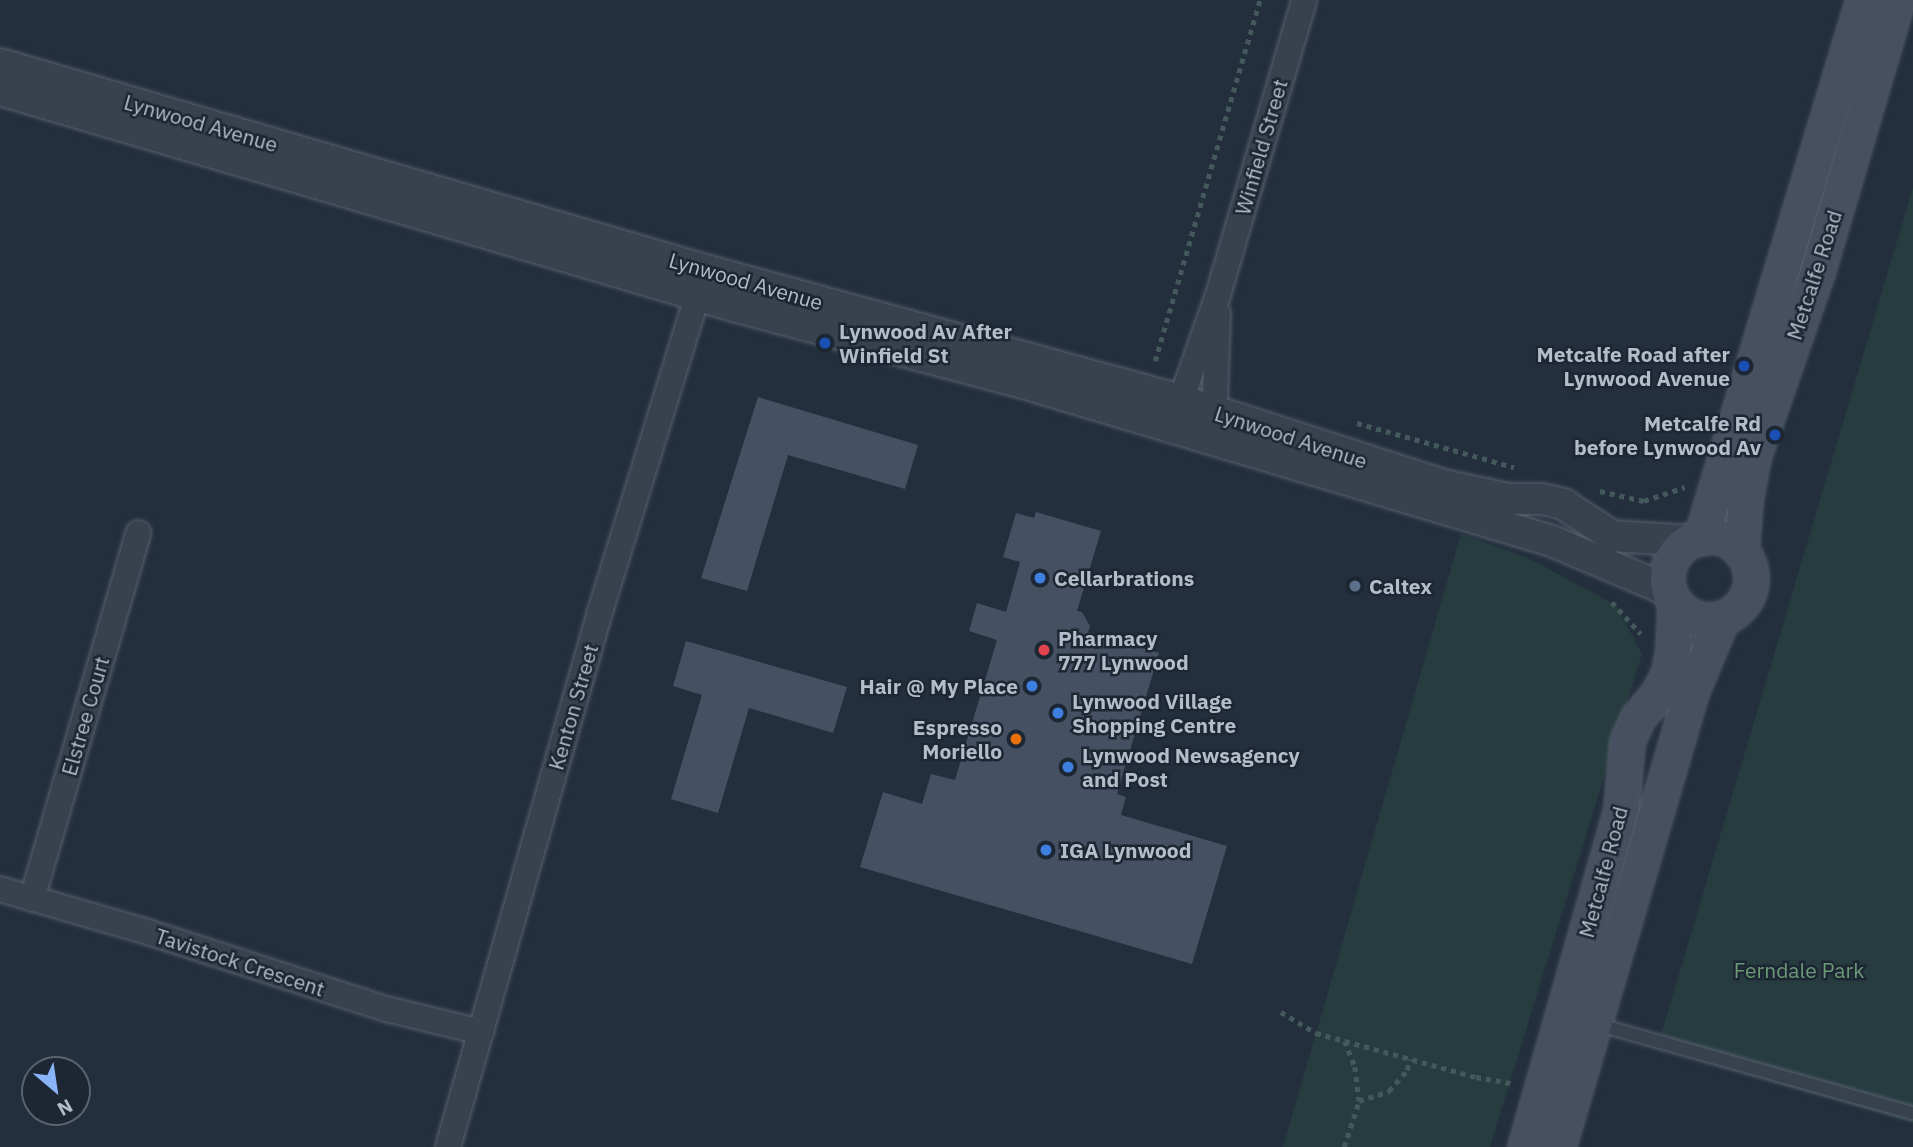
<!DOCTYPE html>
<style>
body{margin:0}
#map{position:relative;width:1913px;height:1147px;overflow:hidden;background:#242f3e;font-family:"IBM Plex Sans",sans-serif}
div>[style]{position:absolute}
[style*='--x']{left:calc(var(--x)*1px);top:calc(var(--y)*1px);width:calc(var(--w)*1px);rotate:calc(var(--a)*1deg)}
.green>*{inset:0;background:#263c3f}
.building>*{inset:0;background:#455162}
.path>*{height:4.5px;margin-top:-2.25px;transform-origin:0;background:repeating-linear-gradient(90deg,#44595c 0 5px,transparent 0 10px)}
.roads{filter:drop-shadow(0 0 2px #565f6c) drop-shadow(0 0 2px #565f6c)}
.service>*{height:12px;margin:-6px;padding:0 6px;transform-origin:6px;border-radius:6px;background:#38414e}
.minor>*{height:24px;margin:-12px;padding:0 12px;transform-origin:12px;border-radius:12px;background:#38414e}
.tertiary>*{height:30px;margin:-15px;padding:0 15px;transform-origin:15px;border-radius:15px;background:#38414e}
.secondary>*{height:33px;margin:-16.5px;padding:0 16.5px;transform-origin:16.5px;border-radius:16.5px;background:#465061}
.secondary>.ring{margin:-16.5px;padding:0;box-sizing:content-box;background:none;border:33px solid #465061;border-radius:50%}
.dots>*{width:19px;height:19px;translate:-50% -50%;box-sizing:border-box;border:4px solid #1d2633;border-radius:50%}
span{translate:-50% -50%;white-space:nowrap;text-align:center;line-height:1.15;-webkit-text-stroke:5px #1d2633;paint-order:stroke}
.street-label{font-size:21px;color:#b4bcc9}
.poi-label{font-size:21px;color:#b4bcc9;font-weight:700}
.left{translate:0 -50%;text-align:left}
.right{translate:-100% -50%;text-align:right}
.park-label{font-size:21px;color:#6b9a76}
.north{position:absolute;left:21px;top:1056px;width:70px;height:70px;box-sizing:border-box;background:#1d2633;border:2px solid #59626f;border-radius:50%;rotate:151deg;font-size:19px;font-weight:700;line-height:28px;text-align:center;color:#b4bcc9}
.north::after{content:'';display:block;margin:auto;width:24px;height:32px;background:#8ab4f8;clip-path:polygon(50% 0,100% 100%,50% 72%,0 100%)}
</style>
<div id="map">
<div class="green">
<div style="clip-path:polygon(1913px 187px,1913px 1123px,1657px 1048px)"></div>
<div style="clip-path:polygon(1461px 534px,1528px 558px,1616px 605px,1642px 654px,1490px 1147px,1283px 1147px)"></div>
</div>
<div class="building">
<div style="clip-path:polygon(758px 397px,918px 445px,905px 489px,788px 455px,747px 591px,701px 578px)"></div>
<div style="clip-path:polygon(1036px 512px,1101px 531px,1077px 611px,1082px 612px,1090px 626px,1088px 632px,1159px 653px,1117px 794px,1126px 797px,1121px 815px,1227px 846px,1192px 964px,860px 867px,883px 792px,922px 804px,931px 774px,955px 780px,997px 640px,969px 631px,977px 603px,1006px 612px,1020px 562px,1003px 557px,1016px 513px,1034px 518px)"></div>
<div style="clip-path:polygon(686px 641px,847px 687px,833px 733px,749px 708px,718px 813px,671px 799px,702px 695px,673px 686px)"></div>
</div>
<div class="path">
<div style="--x:1155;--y:361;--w:376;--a:-73.8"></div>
<div style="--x:1357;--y:423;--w:163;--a:15.7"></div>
<div style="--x:1600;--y:491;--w:45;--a:12.8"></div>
<div style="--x:1644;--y:501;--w:43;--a:-18.9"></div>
<div style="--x:1612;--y:602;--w:43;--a:47.8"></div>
<div style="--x:1281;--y:1012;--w:41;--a:31"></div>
<div style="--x:1316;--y:1033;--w:166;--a:15.4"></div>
<div style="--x:1476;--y:1077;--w:36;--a:10"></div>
<div style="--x:1345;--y:1041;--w:28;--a:69"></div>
<div style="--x:1355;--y:1067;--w:34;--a:83"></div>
<div style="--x:1344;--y:1147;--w:48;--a:-71.9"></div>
<div style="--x:1359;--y:1101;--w:32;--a:-18"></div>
<div style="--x:1389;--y:1091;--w:28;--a:-49"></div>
<div style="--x:1407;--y:1070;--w:11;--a:-75"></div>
</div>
<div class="roads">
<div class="service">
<div style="--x:1596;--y:1024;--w:329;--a:15.7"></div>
</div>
<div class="minor">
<div style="--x:1175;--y:417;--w:129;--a:-70.6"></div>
<div style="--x:1218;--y:295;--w:307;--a:-73.7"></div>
<div style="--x:1214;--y:427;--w:114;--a:-88"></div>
<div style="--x:0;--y:889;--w:157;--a:16.2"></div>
<div style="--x:151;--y:933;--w:251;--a:17.9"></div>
<div style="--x:390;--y:1010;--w:94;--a:13.6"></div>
<div style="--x:32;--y:899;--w:381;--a:-73.8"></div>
<div style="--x:448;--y:1147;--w:556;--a:-74.14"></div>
<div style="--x:600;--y:612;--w:350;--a:-72.9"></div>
</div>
<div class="tertiary">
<div style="--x:0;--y:64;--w:734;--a:16.29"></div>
<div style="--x:705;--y:270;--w:492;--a:15.3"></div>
<div style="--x:1180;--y:400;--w:281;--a:17.9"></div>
<div style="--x:1447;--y:486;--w:63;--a:11.8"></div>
<div style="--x:1509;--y:499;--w:33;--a:0"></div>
<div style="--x:1542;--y:499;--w:22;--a:13"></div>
<div style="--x:1563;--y:504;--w:59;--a:33.1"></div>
<div style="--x:1612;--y:536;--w:79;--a:3.6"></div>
<div style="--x:0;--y:90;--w:765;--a:16.4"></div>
<div style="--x:734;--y:306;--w:289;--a:14.9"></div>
<div style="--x:1013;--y:380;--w:563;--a:16.63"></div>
<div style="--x:1552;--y:541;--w:127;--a:23.1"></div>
</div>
<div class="secondary">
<div class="ring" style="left:1667px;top:536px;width:51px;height:51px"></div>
<div style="--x:1701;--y:538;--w:562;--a:-73.24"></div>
<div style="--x:1741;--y:552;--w:52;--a:-85.6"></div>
<div style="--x:1745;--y:500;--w:44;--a:-79.5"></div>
<div style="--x:1753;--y:457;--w:199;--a:-70.9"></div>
<div style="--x:1818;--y:269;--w:280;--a:-73.6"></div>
<div style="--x:1525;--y:1147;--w:350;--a:-74.1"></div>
<div style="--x:1621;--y:810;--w:69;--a:-85"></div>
<div style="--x:1627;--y:741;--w:26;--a:-65"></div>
<div style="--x:1638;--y:717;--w:29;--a:-49"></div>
<div style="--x:1657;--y:695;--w:26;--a:-62"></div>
<div style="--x:1669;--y:672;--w:23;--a:-80"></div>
<div style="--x:1673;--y:649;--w:46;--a:-87.5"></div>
<div style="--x:1558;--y:1147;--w:476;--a:-73.7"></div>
<div style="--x:1692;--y:690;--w:78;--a:-67.4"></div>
</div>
</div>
<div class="dots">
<div style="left:825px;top:343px;background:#1a4fb4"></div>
<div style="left:1744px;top:366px;background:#1a4fb4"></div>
<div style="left:1775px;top:435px;background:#1a4fb4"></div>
<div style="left:1040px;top:578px;background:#3f7fe0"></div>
<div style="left:1355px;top:586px;background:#5c6f8a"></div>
<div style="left:1044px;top:650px;background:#e0444e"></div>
<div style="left:1032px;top:686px;background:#3f7fe0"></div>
<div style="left:1058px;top:713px;background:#3f7fe0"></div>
<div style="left:1016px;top:739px;background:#e8710a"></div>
<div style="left:1068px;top:767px;background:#3f7fe0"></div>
<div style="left:1046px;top:850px;background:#3f7fe0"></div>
</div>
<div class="street-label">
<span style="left:201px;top:123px;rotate:16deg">Lynwood Avenue</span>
<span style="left:1261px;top:147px;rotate:-74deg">Winfield Street</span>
<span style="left:1814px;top:275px;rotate:-72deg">Metcalfe Road</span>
<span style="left:746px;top:281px;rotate:16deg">Lynwood Avenue</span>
<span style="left:1291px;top:437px;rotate:18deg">Lynwood Avenue</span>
<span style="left:573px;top:707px;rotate:-74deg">Kenton Street</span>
<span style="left:85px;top:716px;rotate:-74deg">Elstree Court</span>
<span style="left:1603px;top:872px;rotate:-75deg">Metcalfe Road</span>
<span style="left:240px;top:962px;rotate:18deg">Tavistock Crescent</span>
</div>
<div class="poi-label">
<span class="left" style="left:839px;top:343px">Lynwood Av After<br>Winfield St</span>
<span class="right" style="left:1730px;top:366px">Metcalfe Road after<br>Lynwood Avenue</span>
<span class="right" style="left:1761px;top:435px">Metcalfe Rd<br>before Lynwood Av</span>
<span class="left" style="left:1054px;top:578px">Cellarbrations</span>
<span class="left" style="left:1369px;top:586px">Caltex</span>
<span class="left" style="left:1058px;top:650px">Pharmacy<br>777 Lynwood</span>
<span class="right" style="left:1018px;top:686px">Hair @ My Place</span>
<span class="left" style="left:1072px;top:713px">Lynwood Village<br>Shopping Centre</span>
<span class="right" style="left:1002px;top:739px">Espresso<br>Moriello</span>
<span class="left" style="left:1082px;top:767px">Lynwood Newsagency<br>and Post</span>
<span class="left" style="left:1060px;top:850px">IGA Lynwood</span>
</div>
<div class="park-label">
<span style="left:1799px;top:970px">Ferndale Park</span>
</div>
<div class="north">N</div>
</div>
